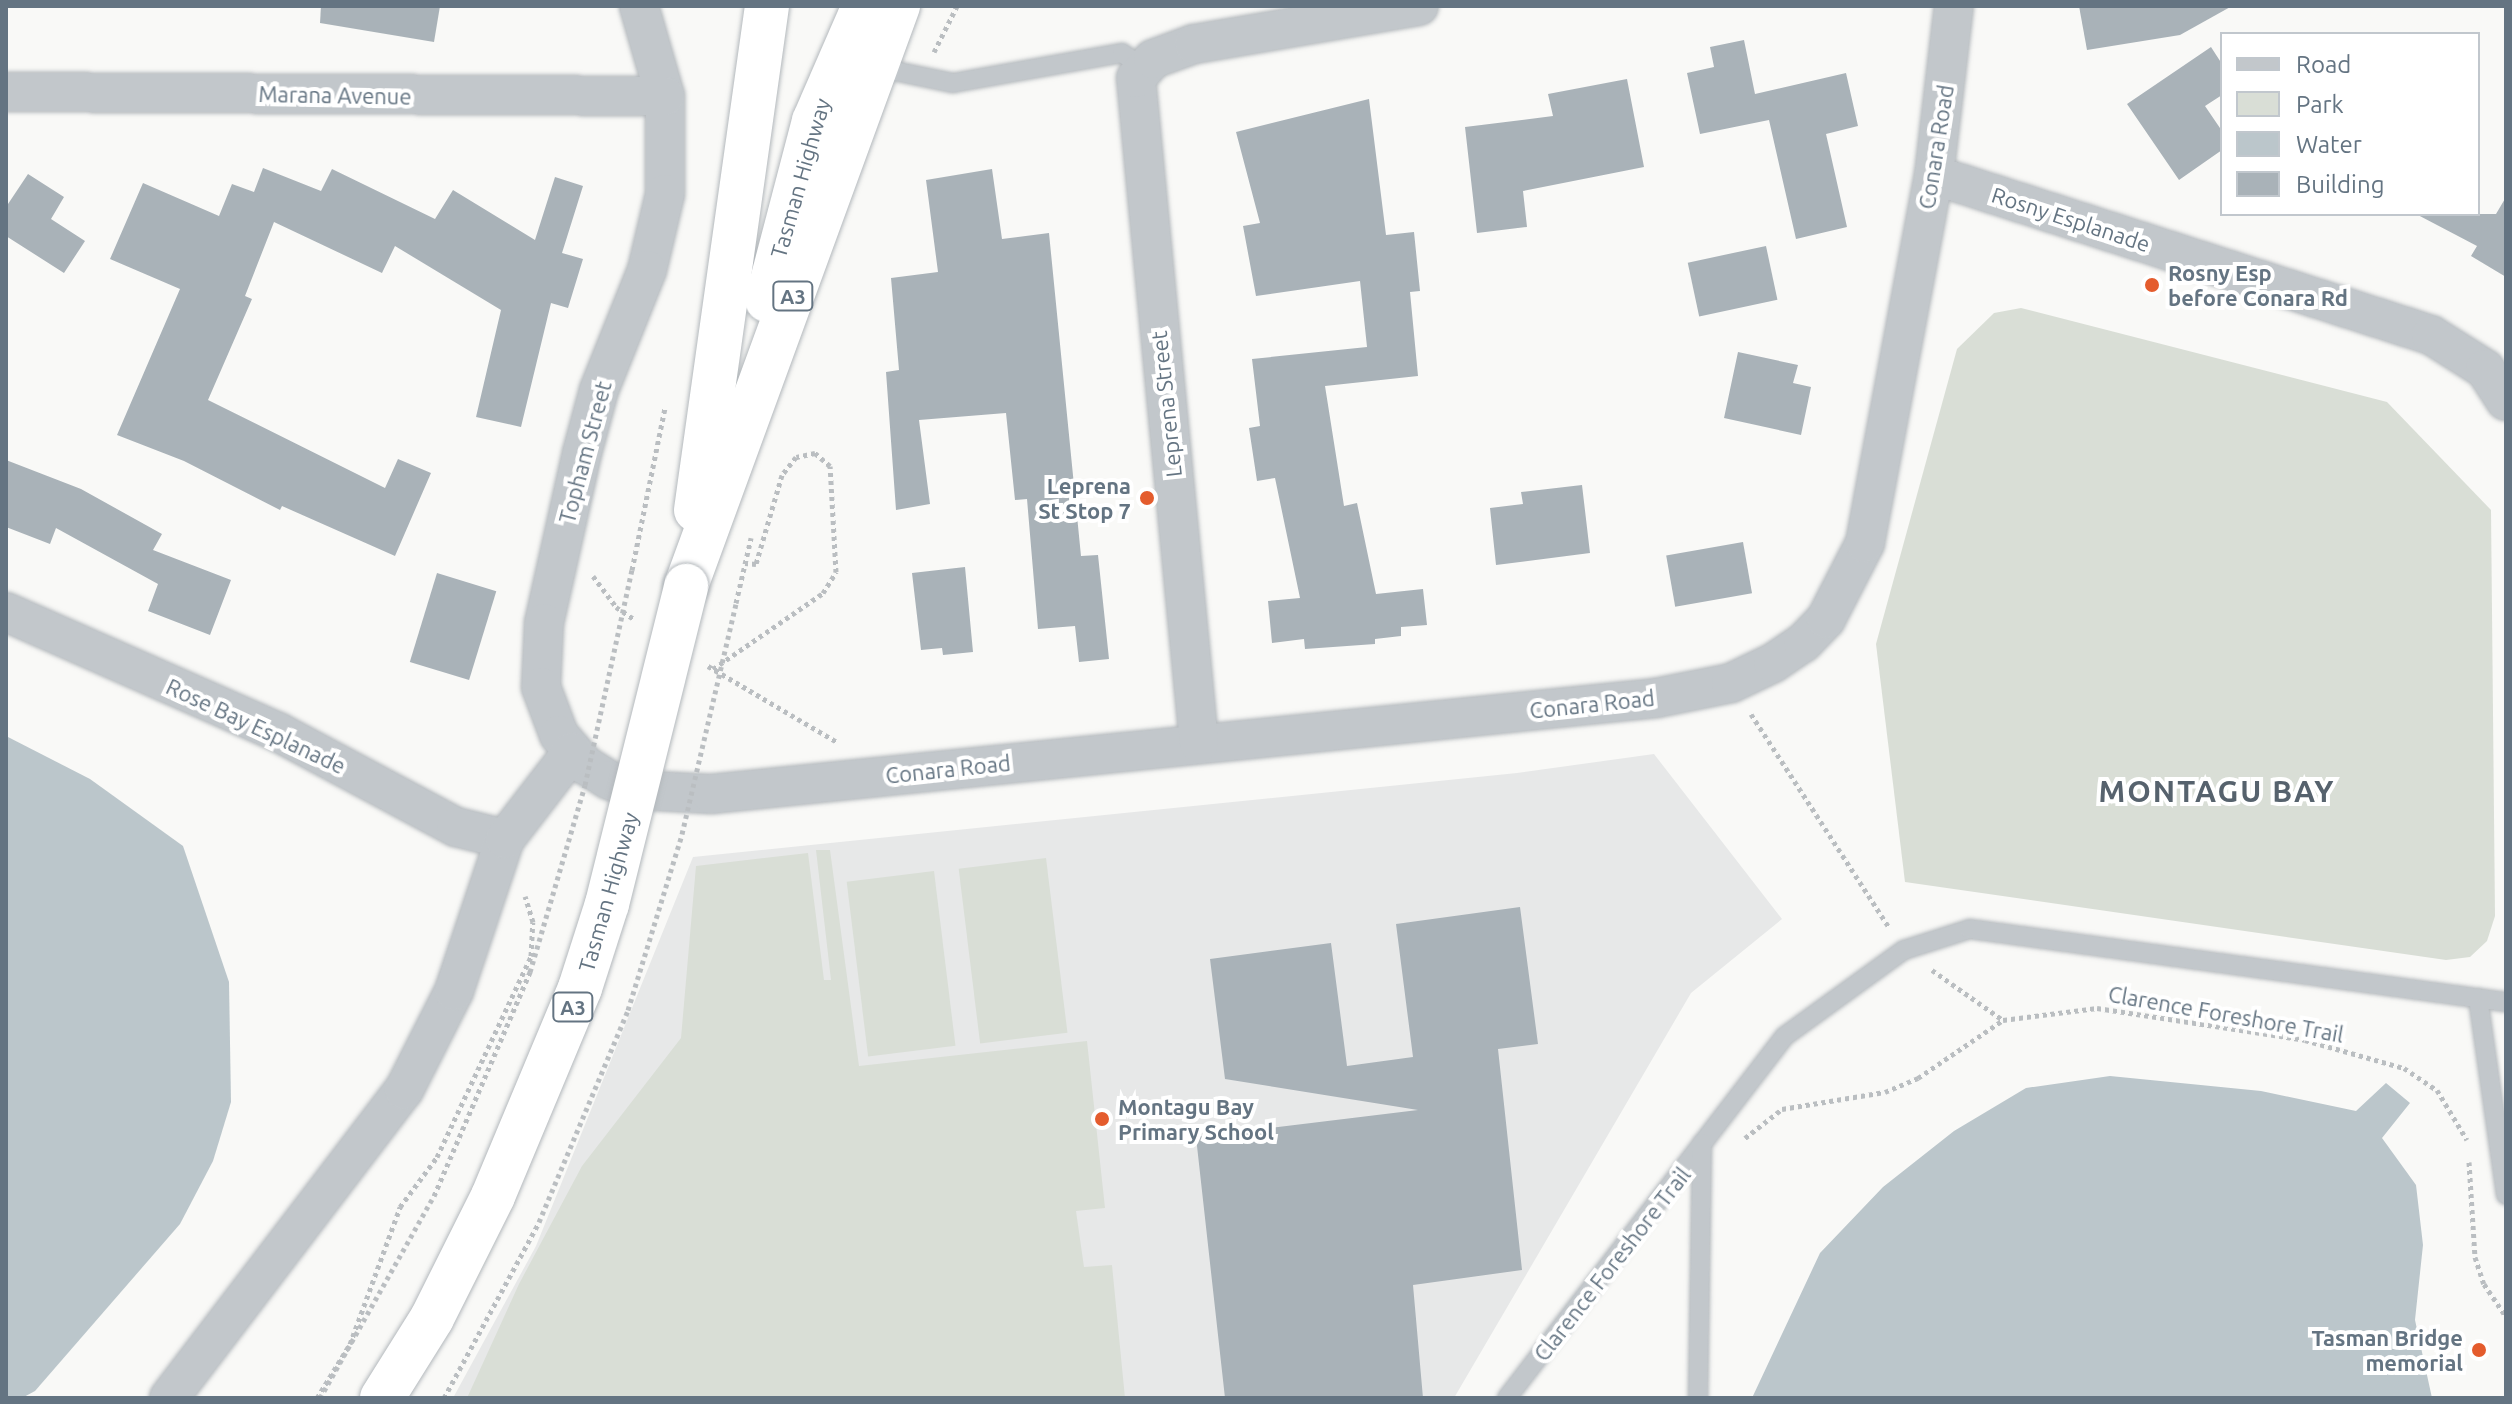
<!DOCTYPE html>
<style>
body{margin:0}
#map{position:relative;width:2512px;height:1404px;overflow:hidden;background:#f9f9f7;font-family:Ubuntu,sans-serif}
div>[style]{position:absolute}
[style*='--x']{left:calc(var(--x)*1px);top:calc(var(--y)*1px);width:calc(var(--w)*1px);rotate:calc(var(--a)*1deg)}
.built>*{inset:0;background:#e7e8e8}
.green>*{inset:0;background:#d9ded6;transform-origin:0 0}
.water>*{inset:0;background:#bbc6cb}
.building>*{inset:0;background:#a9b2b8;transform-origin:0 0}
.path>*{height:5px;margin-top:-2.5px;transform-origin:0;background:repeating-linear-gradient(90deg,#babec1 0 4px,transparent 0 8px)}
.roads{filter:drop-shadow(0 0 2px #b3b8bc) drop-shadow(0 0 2px #b3b8bc)}
.lane>*{height:18px;margin:-9px;padding:0 9px;transform-origin:9px;border-radius:9px;background:#c2c7cb}
.street>*{height:38px;margin:-19px;padding:0 19px;transform-origin:19px;border-radius:19px;background:#c2c7cb}
.highway>*{height:44px;margin:-22px;padding:0 22px;transform-origin:22px;border-radius:22px;background:#fff}
.path-bridge>*{height:5px;margin-top:-2.5px;transform-origin:0;background:repeating-linear-gradient(90deg,#babec1 0 4px,transparent 0 8px)}
.bridges{filter:drop-shadow(0 0 2px #b3b8bc) drop-shadow(0 0 2px #b3b8bc)}
.highway-bridge>*{height:44px;margin:-22px;padding:0 22px;transform-origin:22px;border-radius:22px;background:#fff}
.dots>*{width:22px;height:22px;translate:-50% -50%;box-sizing:border-box;border:4px solid #fff;border-radius:50%}
span{translate:-50% -50%;white-space:nowrap;text-align:center;line-height:1.15;-webkit-text-stroke:8px #fff;paint-order:stroke}
.shield-label span{padding:2px 6px;background:#fff;border:2px solid;border-radius:6px;-webkit-text-stroke-width:0}
.shield-label{font-size:20px;color:#647482;font-weight:700}
.street-label{font-size:22px;color:#647482}
.poi-label{font-size:22px;color:#647482;font-weight:700}
.left{translate:0 -50%;text-align:left}
.right{translate:-100% -50%;text-align:right}
.district-label{font-size:30px;color:#56626d;font-weight:700;letter-spacing:2px}
.frame{position:absolute;inset:0;border:8px solid #647482;pointer-events:none}
.legend{position:absolute;left:2220px;top:32px;width:260px;height:184px;box-sizing:border-box;background:#fff;border:2px solid #c1c7cd;margin:0;padding:10px 14px;list-style:none;font-size:24px;color:#647482}
.legend li{display:flex;align-items:center;gap:16px;height:40px}
.legend b{width:40px;border:2px solid #c1c7cd}
</style>
<div id="map">
<div class="built">
<div style="clip-path:polygon(1654px 754px,1782px 919px,1691px 993px,1454px 1398px,453px 1398px,536px 1246px,693px 857px,1517px 773px)"></div>
</div>
<div class="green">
<div style="clip-path:polygon(2021px 308px,2387px 402px,2491px 510px,2495px 916px,2487px 941px,2470px 957px,2446px 960px,1905px 882px,1876px 644px,1957px 349px,1994px 313px)"></div>
<div style="clip-path:polygon(816px 850px,830px 850px,859px 1066px,1087px 1041px,1105px 1208px,1076px 1211px,1084px 1267px,1112px 1265px,1125px 1398px,467px 1398px,519px 1284px,582px 1166px,681px 1038px,696px 866px,808px 853px,824px 980px,831px 980px)"></div>
<div style="left:1046px;top:858px;width:176px;height:88px;rotate:83deg"></div>
<div style="left:934px;top:871px;width:176px;height:88px;rotate:83deg"></div>
</div>
<div class="water">
<div style="clip-path:polygon(6px 736px,90px 779px,183px 846px,229px 982px,231px 1102px,213px 1161px,180px 1224px,35px 1391px,22px 1398px,6px 1398px)"></div>
<div style="clip-path:polygon(2110px 1076px,2261px 1091px,2356px 1111px,2386px 1083px,2410px 1103px,2382px 1138px,2416px 1185px,2423px 1245px,2415px 1320px,2432px 1398px,1752px 1398px,1820px 1253px,1883px 1187px,1954px 1131px,2026px 1088px)"></div>
</div>
<div class="building">
<div style="clip-path:polygon(321px 6px,440px 6px,434px 42px,320px 23px)"></div>
<div style="clip-path:polygon(2079px 6px,2232px 6px,2180px 35px,2087px 50px)"></div>
<div style="clip-path:polygon(1744px 40px,1755px 94px,1846px 73px,1858px 126px,1826px 134px,1847px 227px,1796px 239px,1769px 120px,1700px 134px,1687px 73px,1714px 67px,1710px 47px)"></div>
<div style="clip-path:polygon(2211px 47px,2222px 64px,2222px 95px,2205px 106px,2222px 131px,2222px 150px,2179px 180px,2127px 104px)"></div>
<div style="clip-path:polygon(1627px 79px,1644px 167px,1523px 191px,1527px 227px,1477px 233px,1465px 127px,1553px 116px,1548px 94px)"></div>
<div style="clip-path:polygon(1369px 99px,1386px 235px,1414px 232px,1420px 291px,1410px 292px,1418px 376px,1325px 386px,1344px 506px,1357px 503px,1376px 594px,1423px 589px,1427px 625px,1401px 627px,1401px 636px,1375px 639px,1375px 644px,1305px 649px,1304px 639px,1272px 643px,1268px 601px,1300px 598px,1275px 478px,1257px 481px,1249px 428px,1260px 426px,1252px 359px,1367px 347px,1360px 281px,1256px 296px,1243px 226px,1260px 223px,1236px 132px)"></div>
<div style="clip-path:polygon(263px 168px,321px 191px,332px 169px,435px 219px,453px 190px,535px 240px,555px 177px,583px 186px,562px 253px,583px 259px,568px 308px,551px 303px,521px 427px,476px 417px,501px 310px,395px 246px,382px 273px,274px 222px,245px 296px,252px 299px,208px 400px,385px 488px,398px 459px,431px 473px,395px 556px,282px 506px,280px 510px,184px 461px,117px 435px,180px 289px,110px 259px,143px 183px,219px 216px,232px 184px,254px 192px)"></div>
<div style="clip-path:polygon(992px 169px,1002px 239px,1049px 233px,1081px 556px,1098px 555px,1109px 659px,1079px 662px,1075px 626px,1038px 629px,1027px 499px,1015px 500px,1006px 413px,919px 420px,930px 504px,896px 510px,886px 372px,899px 370px,891px 278px,938px 272px,926px 180px)"></div>
<div style="clip-path:polygon(28px 174px,64px 197px,51px 219px,85px 241px,64px 273px,6px 236px,6px 207px)"></div>
<div style="clip-path:polygon(2506px 197px,2506px 277px,2471px 256px,2477px 246px,2416px 214px,2496px 214px)"></div>
<div style="left:1766px;top:246px;width:55px;height:80px;rotate:78deg"></div>
<div style="clip-path:polygon(1738px 352px,1798px 365px,1793px 383px,1811px 387px,1801px 435px,1724px 418px)"></div>
<div style="clip-path:polygon(6px 460px,81px 489px,162px 534px,153px 550px,231px 580px,210px 635px,148px 611px,158px 584px,56px 528px,50px 544px,6px 527px)"></div>
<div style="clip-path:polygon(1582px 485px,1590px 553px,1496px 565px,1490px 508px,1523px 504px,1521px 492px)"></div>
<div style="left:1743px;top:542px;width:52px;height:78px;rotate:80deg"></div>
<div style="clip-path:polygon(965px 567px,973px 652px,943px 655px,942px 648px,921px 650px,912px 573px)"></div>
<div style="left:437px;top:573px;width:62px;height:93px;rotate:17deg"></div>
<div style="clip-path:polygon(1520px 907px,1538px 1044px,1498px 1049px,1522px 1270px,1413px 1285px,1423px 1398px,1225px 1398px,1196px 1137px,1418px 1110px,1225px 1079px,1210px 959px,1331px 943px,1347px 1066px,1413px 1057px,1396px 924px)"></div>
</div>
<div class="path">
<div style="--x:934;--y:52;--w:51;--a:-63.4"></div>
<div style="--x:632;--y:570;--w:165;--a:-78.5"></div>
<div style="--x:593;--y:576;--w:39;--a:53"></div>
<div style="--x:616;--y:607;--w:23;--a:34"></div>
<div style="--x:736;--y:603;--w:67;--a:-77"></div>
<div style="--x:708;--y:666;--w:150;--a:30.5"></div>
<div style="--x:713;--y:669;--w:134;--a:-34.6"></div>
<div style="--x:823;--y:593;--w:25;--a:-58"></div>
<div style="--x:836;--y:572;--w:106;--a:-93.2"></div>
<div style="--x:830;--y:466;--w:20;--a:-139"></div>
<div style="--x:815;--y:453;--w:19;--a:168"></div>
<div style="--x:796;--y:457;--w:23;--a:128"></div>
<div style="--x:782;--y:475;--w:93;--a:106.3"></div>
<div style="--x:756;--y:564;--w:11;--a:-175"></div>
<div style="--x:1751;--y:714;--w:254;--a:57.1"></div>
<div style="--x:1932;--y:970;--w:87;--a:35.2"></div>
<div style="--x:1745;--y:1138;--w:47;--a:-38.1"></div>
<div style="--x:1782;--y:1109;--w:104;--a:-9.4"></div>
<div style="--x:1885;--y:1092;--w:36;--a:-23"></div>
<div style="--x:1918;--y:1078;--w:103;--a:-34.3"></div>
<div style="--x:2003;--y:1020;--w:95;--a:-7.3"></div>
<div style="--x:2097;--y:1008;--w:210;--a:8.7"></div>
<div style="--x:2305;--y:1040;--w:103;--a:15.8"></div>
<div style="--x:2404;--y:1068;--w:40;--a:34"></div>
<div style="--x:2437;--y:1090;--w:58;--a:59"></div>
<div style="--x:2469;--y:1162;--w:95;--a:86.4"></div>
<div style="--x:2475;--y:1257;--w:28;--a:72"></div>
<div style="--x:2484;--y:1284;--w:40;--a:56"></div>
<div style="--x:317;--y:1398;--w:63;--a:-58.6"></div>
<div style="--x:350;--y:1344;--w:146;--a:-69.9"></div>
<div style="--x:400;--y:1207;--w:62;--a:-53.5"></div>
<div style="--x:437;--y:1157;--w:222;--a:-64.9"></div>
<div style="--x:531;--y:956;--w:34;--a:-87"></div>
<div style="--x:533;--y:922;--w:27;--a:-107"></div>
</div>
<div class="roads">
<div class="lane">
<div style="--x:875;--y:67;--w:80;--a:11.6"></div>
<div style="--x:953;--y:83;--w:172;--a:-10.1"></div>
<div style="--x:1122;--y:53;--w:25;--a:34"></div>
<div style="--x:2478;--y:998;--w:199;--a:81.9"></div>
<div style="--x:1507;--y:1398;--w:456;--a:-52.5"></div>
<div style="--x:1785;--y:1036;--w:147;--a:-35.9"></div>
<div style="--x:1904;--y:950;--w:69;--a:-17.7"></div>
<div style="--x:1970;--y:929;--w:541;--a:7.76"></div>
<div style="--x:1698;--y:1398;--w:255;--a:-89.1"></div>
</div>
<div class="street">
<div style="--x:639;--y:6;--w:94;--a:73.9"></div>
<div style="--x:665;--y:96;--w:98;--a:90"></div>
<div style="--x:665;--y:194;--w:78;--a:103.3"></div>
<div style="--x:647;--y:270;--w:129;--a:111.8"></div>
<div style="--x:599;--y:390;--w:65;--a:105.1"></div>
<div style="--x:582;--y:453;--w:174;--a:102.6"></div>
<div style="--x:544;--y:623;--w:64;--a:92.7"></div>
<div style="--x:541;--y:687;--w:51;--a:69.4"></div>
<div style="--x:559;--y:735;--w:40;--a:49"></div>
<div style="--x:585;--y:765;--w:28;--a:32"></div>
<div style="--x:609;--y:780;--w:29;--a:20"></div>
<div style="--x:636;--y:790;--w:75;--a:3.1"></div>
<div style="--x:711;--y:794;--w:950;--a:-5.8"></div>
<div style="--x:1656;--y:698;--w:76;--a:-11.3"></div>
<div style="--x:1731;--y:683;--w:47;--a:-25.5"></div>
<div style="--x:1773;--y:663;--w:36;--a:-34"></div>
<div style="--x:1803;--y:643;--w:33;--a:-46"></div>
<div style="--x:1826;--y:619;--w:85;--a:-62.8"></div>
<div style="--x:1865;--y:543;--w:374;--a:-79.4"></div>
<div style="--x:1934;--y:175;--w:170;--a:-83.3"></div>
<div style="--x:6;--y:92;--w:659;--a:0.35"></div>
<div style="--x:1934;--y:175;--w:522;--a:17.85"></div>
<div style="--x:2431;--y:335;--w:64;--a:32.2"></div>
<div style="--x:2485;--y:369;--w:38;--a:57"></div>
<div style="--x:6;--y:612;--w:297;--a:23.8"></div>
<div style="--x:278;--y:732;--w:202;--a:28.1"></div>
<div style="--x:456;--y:827;--w:50;--a:13.8"></div>
<div style="--x:1199;--y:743;--w:668;--a:-95.41"></div>
<div style="--x:1136;--y:78;--w:25;--a:-48"></div>
<div style="--x:1153;--y:59;--w:44;--a:-20.1"></div>
<div style="--x:1194;--y:44;--w:228;--a:-9.6"></div>
<div style="--x:169;--y:1398;--w:387;--a:-52.7"></div>
<div style="--x:404;--y:1090;--w:111;--a:-63.2"></div>
<div style="--x:454;--y:991;--w:160;--a:-71.5"></div>
<div style="--x:505;--y:839;--w:110;--a:-52.4"></div>
</div>
<div class="highway">
<div style="--x:767;--y:300;--w:185;--a:-75.3"></div>
<div style="--x:814;--y:121;--w:125;--a:-66.5"></div>
<div style="--x:696;--y:510;--w:509;--a:-81.98"></div>
<div style="--x:686;--y:586;--w:618;--a:-69.92"></div>
</div>
</div>
<div class="path-bridge">
<div style="--x:320;--y:1398;--w:232;--a:-60.6"></div>
<div style="--x:434;--y:1196;--w:244;--a:-66.8"></div>
<div style="--x:530;--y:972;--w:195;--a:-73.6"></div>
<div style="--x:585;--y:785;--w:220;--a:-77.7"></div>
<div style="--x:444;--y:1398;--w:200;--a:-61.6"></div>
<div style="--x:539;--y:1222;--w:230;--a:-67.2"></div>
<div style="--x:628;--y:1010;--w:184;--a:-72.9"></div>
<div style="--x:682;--y:834;--w:237;--a:-76.8"></div>
</div>
<div class="bridges">
<div class="highway-bridge">
<div style="--x:382;--y:1398;--w:94;--a:-58"></div>
<div style="--x:432;--y:1318;--w:136;--a:-63.4"></div>
<div style="--x:493;--y:1196;--w:225;--a:-67.3"></div>
<div style="--x:580;--y:988;--w:88;--a:-72.2"></div>
<div style="--x:607;--y:904;--w:328;--a:-76"></div>
</div>
</div>
<div class="dots">
<div style="left:2152px;top:285px;background:#e45c2d"></div>
<div style="left:1147px;top:498px;background:#e45c2d"></div>
<div style="left:1102px;top:1119px;background:#e45c2d"></div>
<div style="left:2479px;top:1350px;background:#e45c2d"></div>
</div>
<div class="shield-label">
<span style="left:793px;top:296px">A3</span>
<span style="left:573px;top:1007px">A3</span>
</div>
<div class="street-label">
<span style="left:335px;top:95px;rotate:1deg">Marana Avenue</span>
<span style="left:1936px;top:147px;rotate:-81deg">Conara Road</span>
<span style="left:800px;top:178px;rotate:-74deg">Tasman Highway</span>
<span style="left:2071px;top:219px;rotate:18deg">Rosny Esplanade</span>
<span style="left:1166px;top:404px;rotate:-96deg">Leprena Street</span>
<span style="left:585px;top:452px;rotate:-75deg">Topham Street</span>
<span style="left:1592px;top:704px;rotate:-6deg">Conara Road</span>
<span style="left:256px;top:726px;rotate:25deg">Rose Bay Esplanade</span>
<span style="left:948px;top:769px;rotate:-6deg">Conara Road</span>
<span style="left:608px;top:892px;rotate:-74deg">Tasman Highway</span>
<span style="left:2226px;top:1014px;rotate:10deg">Clarence Foreshore Trail</span>
<span style="left:1612px;top:1264px;rotate:-52deg">Clarence Foreshore Trail</span>
</div>
<div class="poi-label">
<span class="left" style="left:2168px;top:285px">Rosny Esp<br>before Conara Rd</span>
<span class="right" style="left:1131px;top:498px">Leprena<br>St Stop 7</span>
<span class="left" style="left:1118px;top:1119px">Montagu Bay<br>Primary School</span>
<span class="right" style="left:2463px;top:1350px">Tasman Bridge<br>memorial</span>
</div>
<div class="district-label">
<span style="left:2217px;top:791px">MONTAGU BAY</span>
</div>
<div class="frame"></div>
<ul class="legend">
<li><b style="height:10px;background:#c2c7cb"></b>Road</li>
<li><b style="height:22px;background:#d9ded6"></b>Park</li>
<li><b style="height:22px;background:#bbc6cb"></b>Water</li>
<li><b style="height:22px;background:#a9b2b8"></b>Building</li>
</ul>
</div>
